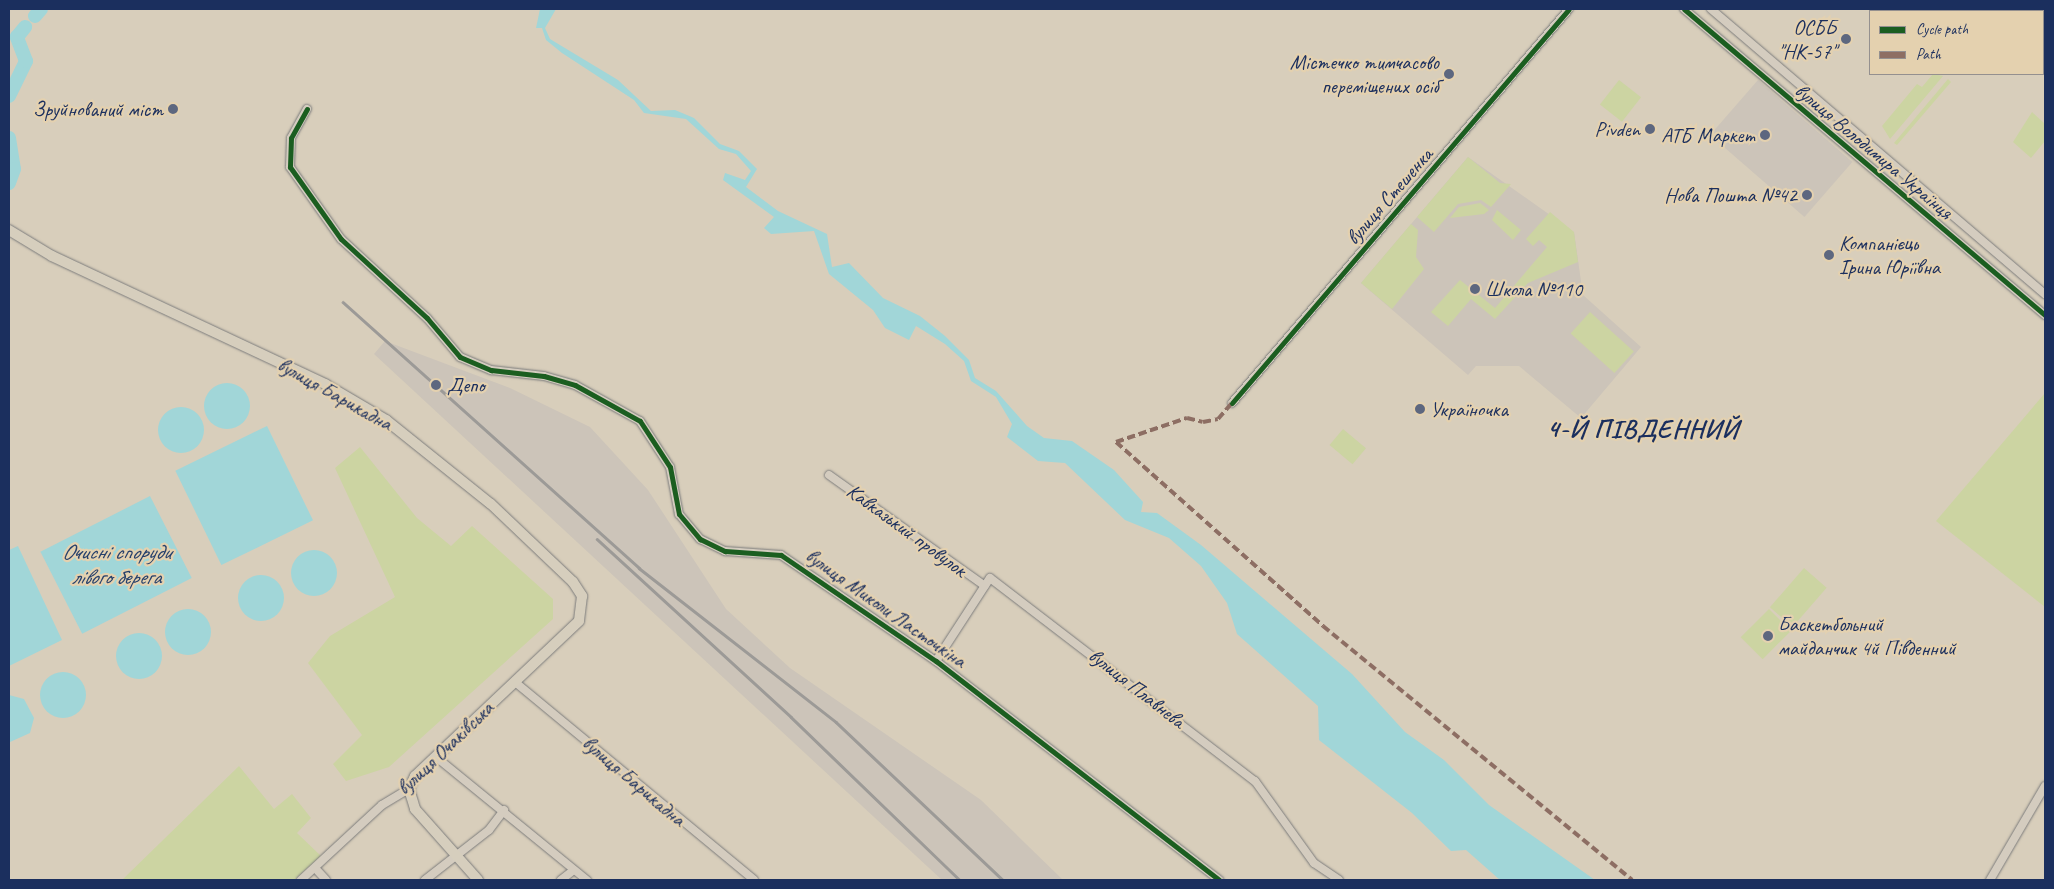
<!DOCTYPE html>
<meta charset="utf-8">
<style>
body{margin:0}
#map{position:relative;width:2054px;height:889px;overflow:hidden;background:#d8cebb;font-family:Caveat,sans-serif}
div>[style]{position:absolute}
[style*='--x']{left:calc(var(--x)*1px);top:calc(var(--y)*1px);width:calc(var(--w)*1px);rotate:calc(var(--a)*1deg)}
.built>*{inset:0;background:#ccc4b9;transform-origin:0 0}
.green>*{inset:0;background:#ccd4a2;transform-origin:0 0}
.water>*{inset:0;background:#a1d6d8;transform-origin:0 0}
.round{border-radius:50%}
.river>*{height:14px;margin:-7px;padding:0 7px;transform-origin:7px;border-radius:7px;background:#a1d6d8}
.roads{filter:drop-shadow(0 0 1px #7c7c7c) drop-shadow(0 0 1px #7c7c7c)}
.minor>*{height:8px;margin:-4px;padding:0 4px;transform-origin:4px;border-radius:4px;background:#d4ccbf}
.major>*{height:10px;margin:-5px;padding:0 5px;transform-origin:5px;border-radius:5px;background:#d6cebd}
.rail>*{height:2.5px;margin:-1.25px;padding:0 1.25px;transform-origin:1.25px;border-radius:1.25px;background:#9c9a97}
.quiet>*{height:4px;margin-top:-2px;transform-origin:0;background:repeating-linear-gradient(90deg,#8d6e63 0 8px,transparent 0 12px)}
.cycleway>*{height:5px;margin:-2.5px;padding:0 2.5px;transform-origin:2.5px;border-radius:2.5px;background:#1b5e20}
.dots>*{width:14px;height:14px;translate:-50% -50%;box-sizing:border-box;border:2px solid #e4d1af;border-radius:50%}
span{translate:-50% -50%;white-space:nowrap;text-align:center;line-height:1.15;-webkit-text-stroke:4.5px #e4d1af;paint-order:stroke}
.poi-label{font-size:21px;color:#1b2f5e}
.right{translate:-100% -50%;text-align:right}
.left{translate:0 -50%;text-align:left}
.street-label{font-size:21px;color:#1b2f5e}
.water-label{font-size:22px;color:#26406b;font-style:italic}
.district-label{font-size:26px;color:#1b2f5e;font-weight:700;letter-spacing:1px}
.frame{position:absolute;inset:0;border:10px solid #1b2f5e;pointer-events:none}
.legend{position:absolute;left:1869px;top:10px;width:175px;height:65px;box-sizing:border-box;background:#e4d1af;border:1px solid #94908f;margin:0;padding:6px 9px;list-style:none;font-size:15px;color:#1b2f5e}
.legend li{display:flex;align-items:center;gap:10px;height:25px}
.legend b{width:25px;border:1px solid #94908f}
</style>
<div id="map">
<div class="built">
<div style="left:1758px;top:80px;width:125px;height:73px;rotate:41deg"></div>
<div style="clip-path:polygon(1468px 157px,1574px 232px,1583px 295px,1641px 347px,1581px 418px,1519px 366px,1476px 366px,1468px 375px,1361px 283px)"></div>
<div style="clip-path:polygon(385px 341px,510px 388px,590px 427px,648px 490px,726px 609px,790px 668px,981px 800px,1063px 880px,942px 880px,374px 354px)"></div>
</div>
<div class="green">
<div style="clip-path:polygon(1933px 74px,1943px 76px,1890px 139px,1882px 126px,1917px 84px,1922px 87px)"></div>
<div style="clip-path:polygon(1948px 79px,1951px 82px,1897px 145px,1894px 143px)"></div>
<div style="left:1619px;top:80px;width:28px;height:31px;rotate:38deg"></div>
<div style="clip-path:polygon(2032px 112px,2045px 124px,2045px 141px,2031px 158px,2013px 142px)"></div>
<div style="clip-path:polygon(1468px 157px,1500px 183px,1511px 184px,1491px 207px,1481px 200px,1458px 204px,1434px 232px,1417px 217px)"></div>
<div style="clip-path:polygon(1480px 203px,1489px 210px,1484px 214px,1450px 218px,1459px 207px)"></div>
<div style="clip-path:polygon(1497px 210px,1521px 230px,1513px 240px,1492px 220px)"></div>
<div style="clip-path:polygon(1550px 212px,1574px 232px,1578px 262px,1528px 283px,1495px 319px,1471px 299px,1448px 326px,1431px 312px,1460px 280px,1495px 308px,1547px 247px,1539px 240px,1533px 246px,1526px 239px)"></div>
<div style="clip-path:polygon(1411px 224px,1418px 230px,1416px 257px,1424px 269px,1392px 309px,1361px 283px)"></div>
<div style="left:1590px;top:312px;width:59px;height:29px;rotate:42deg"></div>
<div style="clip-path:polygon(2045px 393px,2045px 607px,1936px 521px)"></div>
<div style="left:1343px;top:429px;width:30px;height:21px;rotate:40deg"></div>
<div style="clip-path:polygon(360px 447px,417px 518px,451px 546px,472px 526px,553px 599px,553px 619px,389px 767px,346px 781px,333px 764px,362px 735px,308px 663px,330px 636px,395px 597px,335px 468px)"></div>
<div style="left:1804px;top:568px;width:30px;height:52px;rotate:41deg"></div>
<div style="left:1769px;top:609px;width:31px;height:40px;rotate:45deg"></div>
<div style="clip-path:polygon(239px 766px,274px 809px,292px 794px,311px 818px,297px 833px,321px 856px,294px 880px,122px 880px)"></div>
</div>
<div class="water">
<div style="clip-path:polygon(540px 9px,556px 9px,545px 28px,550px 39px,618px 80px,651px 111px,675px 110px,694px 118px,720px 144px,739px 151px,757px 169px,746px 187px,778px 211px,827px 234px,832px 267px,849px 263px,883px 298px,920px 316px,945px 336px,969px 360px,975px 378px,996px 391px,1027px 426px,1044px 438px,1072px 441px,1114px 470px,1143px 502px,1141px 512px,1157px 513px,1201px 545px,1352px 674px,1405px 732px,1444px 760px,1489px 805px,1595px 880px,1500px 880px,1466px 850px,1451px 851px,1412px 813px,1319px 740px,1318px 706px,1237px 634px,1227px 603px,1201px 566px,1169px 538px,1125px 520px,1065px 463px,1038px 461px,1007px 437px,1012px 424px,996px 397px,971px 381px,964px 361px,945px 344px,916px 326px,909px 340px,885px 328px,873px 310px,829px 274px,814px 231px,771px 234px,764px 228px,774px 217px,723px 180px,725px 173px,745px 180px,751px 171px,736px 154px,719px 149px,686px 119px,644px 113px,634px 100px,562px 53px,546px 40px,542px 28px,536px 28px)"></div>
<div class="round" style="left:204px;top:383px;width:46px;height:46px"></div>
<div class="round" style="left:158px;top:407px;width:46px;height:46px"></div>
<div style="left:267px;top:426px;width:105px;height:102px;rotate:64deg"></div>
<div style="left:150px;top:496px;width:92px;height:123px;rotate:63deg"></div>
<div style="clip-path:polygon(18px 546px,62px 640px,9px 666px,9px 550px)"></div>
<div class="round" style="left:291px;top:550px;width:46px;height:46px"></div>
<div class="round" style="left:238px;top:575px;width:46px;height:46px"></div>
<div class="round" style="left:165px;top:609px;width:46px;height:46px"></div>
<div class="round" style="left:116px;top:633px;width:46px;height:46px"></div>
<div class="round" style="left:40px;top:672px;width:46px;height:46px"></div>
<div style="clip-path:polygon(9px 695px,24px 699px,34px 718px,30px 733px,10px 742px)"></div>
</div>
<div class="river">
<div style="--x:35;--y:16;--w:9;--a:-49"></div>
<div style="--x:9;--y:96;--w:39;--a:-64"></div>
<div style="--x:26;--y:61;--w:26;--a:-111"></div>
<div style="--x:17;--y:37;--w:13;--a:-51"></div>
<div style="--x:9;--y:138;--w:31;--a:81"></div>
<div style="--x:14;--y:169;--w:15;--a:110"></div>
</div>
<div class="roads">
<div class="minor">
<div style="--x:1684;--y:9;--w:473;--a:40.3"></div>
<div style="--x:1711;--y:9;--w:439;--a:40.5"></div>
<div style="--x:307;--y:109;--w:33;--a:119"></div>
<div style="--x:291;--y:138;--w:29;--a:92"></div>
<div style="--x:290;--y:167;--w:88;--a:54.7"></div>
<div style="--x:341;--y:239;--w:117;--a:42.6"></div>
<div style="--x:427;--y:318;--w:51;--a:49.8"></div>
<div style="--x:460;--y:357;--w:34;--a:23"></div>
<div style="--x:491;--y:370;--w:53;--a:6.5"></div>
<div style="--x:544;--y:376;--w:32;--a:16"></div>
<div style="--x:575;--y:385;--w:74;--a:29"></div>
<div style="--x:640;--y:421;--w:55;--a:56.9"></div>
<div style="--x:670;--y:467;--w:48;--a:79.2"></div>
<div style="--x:679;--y:514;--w:33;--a:50"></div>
<div style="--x:700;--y:539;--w:28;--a:26"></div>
<div style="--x:725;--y:551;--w:56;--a:4.1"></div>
<div style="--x:781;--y:555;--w:188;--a:34.4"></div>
<div style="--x:936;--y:661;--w:358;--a:37.7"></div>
<div style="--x:1232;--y:403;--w:518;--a:-49.46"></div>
<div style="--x:829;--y:475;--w:191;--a:35.4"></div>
<div style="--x:936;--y:661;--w:99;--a:-57"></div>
<div style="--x:990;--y:578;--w:334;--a:37.5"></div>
<div style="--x:1255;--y:781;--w:101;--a:54.3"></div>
<div style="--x:1314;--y:863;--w:30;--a:34"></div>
<div style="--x:515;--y:682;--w:310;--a:39.6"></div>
<div style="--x:436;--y:757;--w:195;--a:39.2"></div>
<div style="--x:315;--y:868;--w:16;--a:47"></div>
<div style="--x:301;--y:880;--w:110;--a:-42.8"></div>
<div style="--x:382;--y:805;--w:31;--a:-31"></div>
<div style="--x:425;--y:880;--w:81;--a:-38"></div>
<div style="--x:489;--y:830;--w:25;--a:-53"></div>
<div style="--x:561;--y:880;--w:16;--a:-38"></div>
<div style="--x:1990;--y:880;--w:109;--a:-59.7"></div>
</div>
<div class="major">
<div style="--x:9;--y:230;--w:50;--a:31.2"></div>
<div style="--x:52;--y:256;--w:302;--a:25.1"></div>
<div style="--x:325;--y:384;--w:71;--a:30.5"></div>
<div style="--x:386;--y:420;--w:134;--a:38.7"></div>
<div style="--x:491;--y:504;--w:113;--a:43.6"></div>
<div style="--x:573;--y:582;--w:17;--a:57"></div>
<div style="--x:582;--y:596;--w:25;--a:97"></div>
<div style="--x:579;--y:621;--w:226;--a:136.6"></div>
<div style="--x:415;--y:776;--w:14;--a:115"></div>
<div style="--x:409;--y:789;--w:21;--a:73"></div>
<div style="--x:415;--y:809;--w:95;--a:48.4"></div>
</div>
</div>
<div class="rail">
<div style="--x:343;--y:302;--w:398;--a:41.9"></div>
<div style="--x:639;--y:568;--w:250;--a:38"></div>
<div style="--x:836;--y:722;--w:230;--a:43.4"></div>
<div style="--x:597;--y:539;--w:263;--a:42.5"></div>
<div style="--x:791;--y:717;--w:235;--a:44"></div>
</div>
<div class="quiet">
<div style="--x:1116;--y:442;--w:277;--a:41.6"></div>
<div style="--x:1323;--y:626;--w:400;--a:39.4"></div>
<div style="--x:1116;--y:442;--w:75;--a:-18.7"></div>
<div style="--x:1187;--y:418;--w:16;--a:14"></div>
<div style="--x:1203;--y:422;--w:15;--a:-11"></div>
<div style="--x:1218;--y:419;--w:21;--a:-49"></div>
</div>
<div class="cycleway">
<div style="--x:1684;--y:9;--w:473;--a:40.3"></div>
<div style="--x:307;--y:109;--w:33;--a:119"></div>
<div style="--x:291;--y:138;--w:29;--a:92"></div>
<div style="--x:290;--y:167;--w:88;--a:54.7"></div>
<div style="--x:341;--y:239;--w:117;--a:42.6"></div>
<div style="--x:427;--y:318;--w:51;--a:49.8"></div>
<div style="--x:460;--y:357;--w:34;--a:23"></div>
<div style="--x:491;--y:370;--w:53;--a:6.5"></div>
<div style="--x:544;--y:376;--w:32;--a:16"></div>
<div style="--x:575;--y:385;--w:74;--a:29"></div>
<div style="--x:640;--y:421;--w:55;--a:56.9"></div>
<div style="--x:670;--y:467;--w:48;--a:79.2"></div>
<div style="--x:679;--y:514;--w:33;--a:50"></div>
<div style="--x:700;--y:539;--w:28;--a:26"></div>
<div style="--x:725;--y:551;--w:56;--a:4.1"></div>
<div style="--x:781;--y:555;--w:188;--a:34.4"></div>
<div style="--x:936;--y:661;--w:358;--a:37.7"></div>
<div style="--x:1232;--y:403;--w:518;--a:-49.46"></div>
</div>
<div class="dots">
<div style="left:1846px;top:39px;background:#5d677f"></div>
<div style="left:1449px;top:74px;background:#5d677f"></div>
<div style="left:173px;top:109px;background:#5d677f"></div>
<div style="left:1650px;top:129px;background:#5d677f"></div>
<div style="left:1765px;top:135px;background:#5d677f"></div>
<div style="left:1807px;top:195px;background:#5d677f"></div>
<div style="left:1829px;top:255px;background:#5d677f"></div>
<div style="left:1475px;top:289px;background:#5d677f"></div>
<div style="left:436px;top:385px;background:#5d677f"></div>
<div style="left:1420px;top:409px;background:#5d677f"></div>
<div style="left:1768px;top:636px;background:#5d677f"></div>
</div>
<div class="poi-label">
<span class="right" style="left:1836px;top:39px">ОСББ<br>"НК-57"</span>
<span class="right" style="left:1439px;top:74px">Містечко тимчасово<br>переміщених осіб</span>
<span class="right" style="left:163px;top:109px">Зруйнований міст</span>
<span class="right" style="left:1640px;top:129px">Pivden</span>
<span class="right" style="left:1755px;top:135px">АТБ Маркет</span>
<span class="right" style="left:1797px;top:195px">Нова Пошта №42</span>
<span class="left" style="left:1839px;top:255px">Компанієць<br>Ірина Юріївна</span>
<span class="left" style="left:1485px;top:289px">Школа №110</span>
<span class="left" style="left:447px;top:385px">Депо</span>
<span class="left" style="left:1430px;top:409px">Україночка</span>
<span class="left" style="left:1778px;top:636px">Баскетбольний<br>майданчик 4й Південний</span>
</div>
<div class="street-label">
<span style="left:1874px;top:151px;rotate:40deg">вулиця Володимира Українця</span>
<span style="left:1389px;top:196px;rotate:-49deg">вулиця Стешенка</span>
<span style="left:335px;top:394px;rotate:29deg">вулиця Барикадна</span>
<span style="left:907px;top:530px;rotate:36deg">Кавказький провулок</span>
<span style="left:886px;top:608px;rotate:35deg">вулиця Миколи Ласточкіна</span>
<span style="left:1137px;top:688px;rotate:38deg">вулиця Плавнева</span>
<span style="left:445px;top:748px;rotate:-44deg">вулиця Очаківська</span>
<span style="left:634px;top:781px;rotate:40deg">вулиця Барикадна</span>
</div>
<div class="water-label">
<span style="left:116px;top:565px">Очисні споруди<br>лівого берега</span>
</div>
<div class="district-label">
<span style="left:1643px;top:429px">4-Й ПІВДЕННИЙ</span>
</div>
<div class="frame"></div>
<ul class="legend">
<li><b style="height:6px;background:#1b5e20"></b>Cycle path</li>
<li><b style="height:6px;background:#8d6e63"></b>Path</li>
</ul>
</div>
